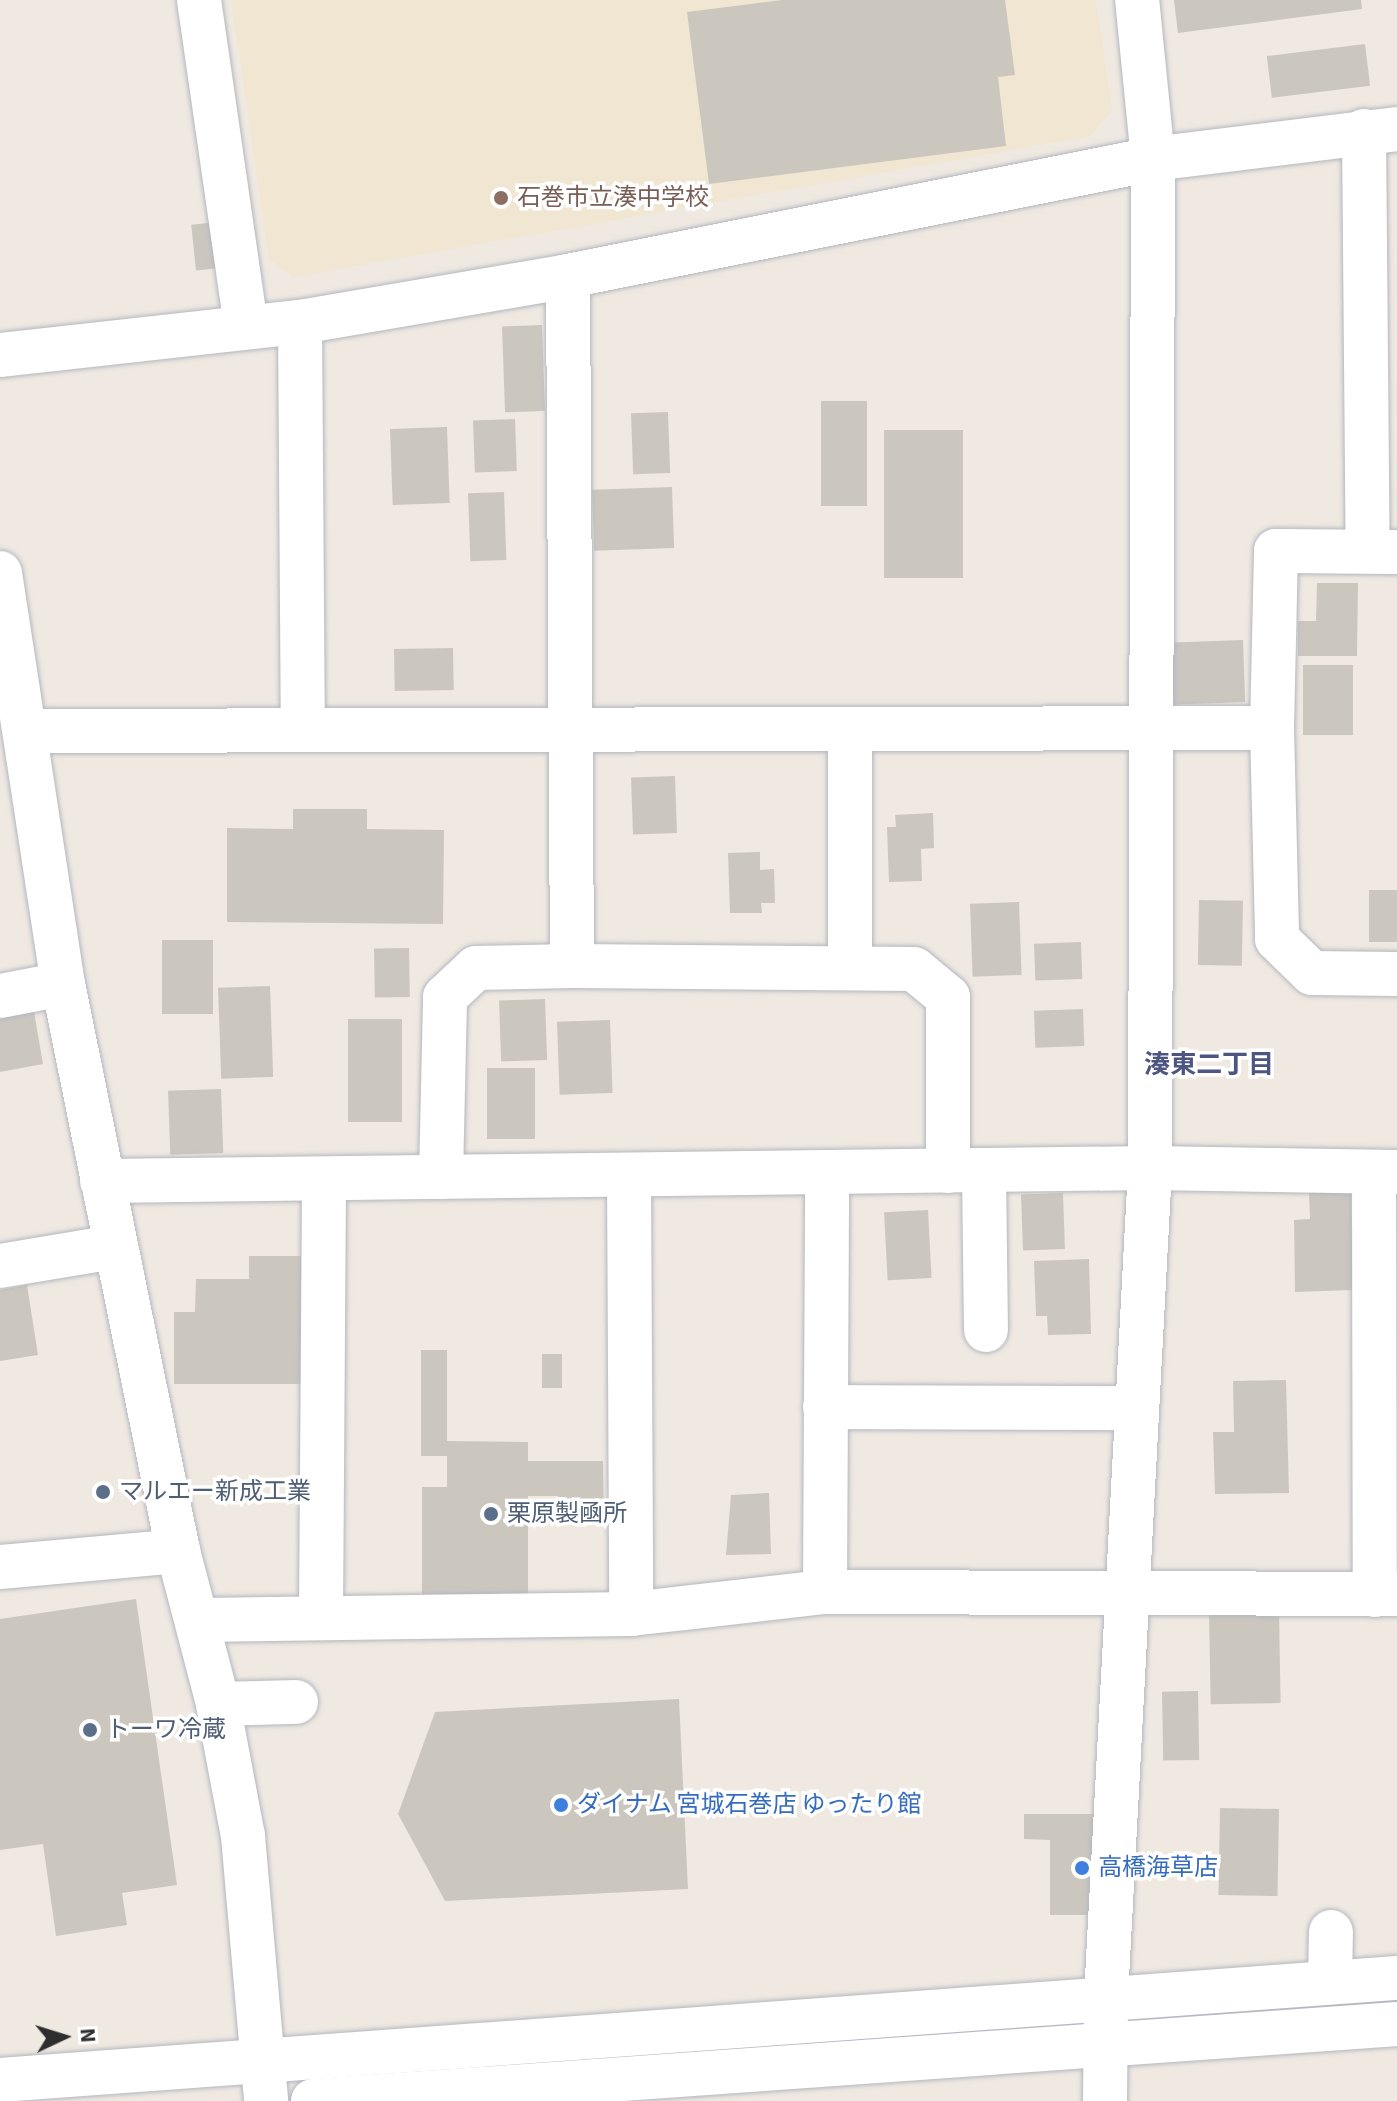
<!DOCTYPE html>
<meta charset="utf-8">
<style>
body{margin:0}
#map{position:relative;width:1397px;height:2101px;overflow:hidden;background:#efe9e1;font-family:"Source Sans 3","Noto Sans JP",sans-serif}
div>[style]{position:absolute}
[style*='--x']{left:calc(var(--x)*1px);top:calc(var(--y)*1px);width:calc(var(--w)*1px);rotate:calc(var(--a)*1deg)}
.education>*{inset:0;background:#f0e6d1}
.building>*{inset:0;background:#cbc7bf;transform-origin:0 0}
.roads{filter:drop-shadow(0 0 2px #b4b7c1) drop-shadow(0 0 2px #b4b7c1)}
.minor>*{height:44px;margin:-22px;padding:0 22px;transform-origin:22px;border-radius:22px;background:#fff}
.dots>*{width:22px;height:22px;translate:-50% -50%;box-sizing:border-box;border:4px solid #fff;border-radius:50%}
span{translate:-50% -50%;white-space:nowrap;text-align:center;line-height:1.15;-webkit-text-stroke:7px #fff;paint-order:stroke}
.education-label{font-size:24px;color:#785e54}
.left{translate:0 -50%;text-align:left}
.service-label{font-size:24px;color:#4e5e75}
.shop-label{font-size:24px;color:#366cbe}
.neighbourhood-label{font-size:26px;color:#4d5680;font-weight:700}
.north{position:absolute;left:24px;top:1997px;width:80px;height:80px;-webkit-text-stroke:6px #fff;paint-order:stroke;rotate:86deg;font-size:22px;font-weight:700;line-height:32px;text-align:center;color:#2e2e2e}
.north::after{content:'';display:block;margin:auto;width:28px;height:36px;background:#2e2e2e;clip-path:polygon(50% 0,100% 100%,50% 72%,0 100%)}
</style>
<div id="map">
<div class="education">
<div style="clip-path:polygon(231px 0,1096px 0,1112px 111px,1090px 136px,293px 277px,269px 259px)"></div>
</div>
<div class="building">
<div style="clip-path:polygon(782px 0,1005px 0,1015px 75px,998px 77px,1006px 146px,709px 184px,687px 12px)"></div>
<div style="clip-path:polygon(1174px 0,1361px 0,1362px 9px,1178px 33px)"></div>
<div style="left:1365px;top:44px;width:42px;height:99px;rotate:83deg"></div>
<div style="left:226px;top:221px;width:46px;height:35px;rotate:84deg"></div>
<div style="left:542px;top:325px;width:86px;height:40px;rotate:88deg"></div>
<div style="left:821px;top:401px;width:46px;height:105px"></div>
<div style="left:668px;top:412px;width:61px;height:37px;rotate:88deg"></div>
<div style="left:515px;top:419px;width:52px;height:42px;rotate:88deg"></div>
<div style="left:447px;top:427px;width:76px;height:57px;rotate:88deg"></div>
<div style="left:884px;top:430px;width:79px;height:148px"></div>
<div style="left:672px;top:487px;width:61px;height:80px;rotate:88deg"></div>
<div style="left:504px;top:492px;width:68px;height:36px;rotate:88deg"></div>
<div style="clip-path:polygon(1317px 583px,1358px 583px,1357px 656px,1298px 656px,1298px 621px,1316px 621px)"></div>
<div style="left:1243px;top:640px;width:62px;height:78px;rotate:88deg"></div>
<div style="left:453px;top:648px;width:42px;height:59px;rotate:89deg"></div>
<div style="left:1303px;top:665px;width:50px;height:70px"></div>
<div style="left:675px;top:776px;width:57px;height:44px;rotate:88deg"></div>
<div style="clip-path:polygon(293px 809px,367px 809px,367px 829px,444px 830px,443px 924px,227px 922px,227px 828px,293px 829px)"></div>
<div style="clip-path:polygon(933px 813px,934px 848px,921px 849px,922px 881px,889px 882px,887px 827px,896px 827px,895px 815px)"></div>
<div style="clip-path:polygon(760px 852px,760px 870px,774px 869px,775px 903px,761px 903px,762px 913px,730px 913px,728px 853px)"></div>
<div style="left:1369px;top:890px;width:28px;height:52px"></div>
<div style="left:1199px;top:900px;width:44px;height:65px;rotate:1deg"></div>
<div style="left:1019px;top:902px;width:73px;height:49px;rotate:88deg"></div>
<div style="left:162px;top:940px;width:51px;height:74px"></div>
<div style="left:1081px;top:942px;width:37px;height:47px;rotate:88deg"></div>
<div style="left:409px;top:948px;width:49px;height:35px;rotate:89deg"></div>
<div style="left:270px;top:986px;width:91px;height:52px;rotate:88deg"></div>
<div style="left:545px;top:999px;width:61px;height:46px;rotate:88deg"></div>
<div style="clip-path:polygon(32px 1000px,43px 1064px,0 1072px,0 1006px)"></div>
<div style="left:1083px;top:1009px;width:37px;height:49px;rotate:88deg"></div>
<div style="left:402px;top:1019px;width:103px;height:54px;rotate:90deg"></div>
<div style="left:610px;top:1020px;width:73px;height:53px;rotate:88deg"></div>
<div style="left:487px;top:1068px;width:48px;height:71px"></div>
<div style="left:221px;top:1089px;width:64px;height:53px;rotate:88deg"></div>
<div style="clip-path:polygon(1351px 1191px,1353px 1290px,1295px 1292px,1294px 1220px,1310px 1219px,1309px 1192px)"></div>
<div style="left:1063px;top:1193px;width:56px;height:42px;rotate:88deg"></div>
<div style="left:928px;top:1210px;width:68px;height:44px;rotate:87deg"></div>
<div style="clip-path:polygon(249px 1256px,301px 1256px,301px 1384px,174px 1384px,174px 1312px,195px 1312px,196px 1279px,249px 1279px)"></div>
<div style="clip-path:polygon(1089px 1259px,1091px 1334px,1048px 1335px,1047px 1316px,1036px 1316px,1034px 1261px)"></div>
<div style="clip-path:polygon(27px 1285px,38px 1355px,0 1361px,0 1290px)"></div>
<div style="clip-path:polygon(421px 1350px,447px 1350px,447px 1441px,528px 1442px,528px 1461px,603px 1461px,604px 1517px,558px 1517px,558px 1496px,528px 1496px,528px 1594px,422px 1594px,422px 1487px,447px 1487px,447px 1456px,421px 1456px)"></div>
<div style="left:542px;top:1354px;width:20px;height:34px"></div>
<div style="clip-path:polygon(1286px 1380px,1289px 1493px,1215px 1494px,1213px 1432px,1234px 1432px,1233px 1381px)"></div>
<div style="clip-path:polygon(769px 1493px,771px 1554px,726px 1555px,731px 1495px)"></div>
<div style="clip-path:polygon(136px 1599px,177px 1885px,122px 1893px,127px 1925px,56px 1936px,43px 1844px,0 1850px,0 1619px)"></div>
<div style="left:1279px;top:1610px;width:93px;height:70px;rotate:89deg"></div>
<div style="left:1198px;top:1691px;width:69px;height:36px;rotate:89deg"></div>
<div style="clip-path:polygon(679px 1699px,688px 1889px,445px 1901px,398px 1814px,435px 1712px)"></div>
<div style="left:1220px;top:1808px;width:59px;height:87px;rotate:1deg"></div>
<div style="clip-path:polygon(1024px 1814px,1102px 1814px,1102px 1915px,1050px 1915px,1050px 1840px,1024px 1839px)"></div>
</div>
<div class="roads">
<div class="minor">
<div style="--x:199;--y:0;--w:330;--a:81.8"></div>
<div style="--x:1364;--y:131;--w:420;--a:89.5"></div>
<div style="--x:568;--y:276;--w:690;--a:89.67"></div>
<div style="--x:300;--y:322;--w:407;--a:89.6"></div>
<div style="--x:0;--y:355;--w:302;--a:-6.3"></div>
<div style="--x:300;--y:322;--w:272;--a:-9.7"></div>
<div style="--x:568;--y:276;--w:597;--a:-11.31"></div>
<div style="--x:1153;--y:159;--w:246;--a:-7"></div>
<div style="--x:1397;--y:552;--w:121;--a:-179.5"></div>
<div style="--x:1276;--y:551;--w:177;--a:91.3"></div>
<div style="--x:1272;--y:728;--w:211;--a:88.6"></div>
<div style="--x:1277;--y:939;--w:49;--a:44.2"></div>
<div style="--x:1312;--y:973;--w:85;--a:0.7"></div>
<div style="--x:0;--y:573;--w:416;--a:81.3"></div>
<div style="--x:63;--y:984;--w:579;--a:78.53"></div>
<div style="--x:178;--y:1551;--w:158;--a:75.3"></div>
<div style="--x:218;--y:1704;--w:134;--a:79.3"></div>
<div style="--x:243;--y:1836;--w:266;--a:85"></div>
<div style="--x:25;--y:731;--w:1247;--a:-0.14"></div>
<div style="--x:850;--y:731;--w:237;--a:90"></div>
<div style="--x:0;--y:996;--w:64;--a:-10.8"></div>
<div style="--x:984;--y:1170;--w:160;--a:89.3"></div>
<div style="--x:1374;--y:1173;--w:422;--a:89.9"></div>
<div style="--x:629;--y:1175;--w:439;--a:89.7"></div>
<div style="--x:441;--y:1177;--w:180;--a:-88.7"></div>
<div style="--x:445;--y:997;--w:42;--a:-43.1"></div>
<div style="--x:476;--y:968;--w:96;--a:-1.2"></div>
<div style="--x:572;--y:966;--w:342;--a:0.5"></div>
<div style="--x:914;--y:969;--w:44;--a:39.5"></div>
<div style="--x:948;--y:997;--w:174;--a:90"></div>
<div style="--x:102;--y:1181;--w:1048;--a:-0.71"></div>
<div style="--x:1150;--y:1168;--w:247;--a:0.9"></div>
<div style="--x:0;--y:1266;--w:116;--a:-9.5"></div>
<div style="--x:825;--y:1407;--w:312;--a:0.2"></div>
<div style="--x:0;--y:1567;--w:179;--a:-5.1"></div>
<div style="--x:825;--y:1592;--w:420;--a:-89.7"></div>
<div style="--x:321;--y:1617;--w:438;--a:-89.6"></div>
<div style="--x:199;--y:1620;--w:432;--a:-0.8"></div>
<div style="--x:631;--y:1614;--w:195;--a:-6.5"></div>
<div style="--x:825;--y:1592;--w:572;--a:0.2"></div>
<div style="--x:218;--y:1704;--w:78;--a:-1.5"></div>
<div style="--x:1330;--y:1982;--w:50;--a:-88.9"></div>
<div style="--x:0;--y:2080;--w:1401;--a:-4.18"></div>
<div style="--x:313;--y:2101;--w:1087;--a:-4.06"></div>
<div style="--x:1105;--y:2101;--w:104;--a:-89.4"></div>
<div style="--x:1106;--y:1997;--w:830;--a:-86.96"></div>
<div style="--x:1150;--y:1168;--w:1009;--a:-89.83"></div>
<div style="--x:1153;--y:159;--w:160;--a:-95.7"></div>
</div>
</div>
<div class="dots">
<div style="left:501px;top:198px;background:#8d6e63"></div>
<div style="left:103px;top:1492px;background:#5c6f8a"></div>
<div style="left:491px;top:1514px;background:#5c6f8a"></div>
<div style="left:90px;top:1730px;background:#5c6f8a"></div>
<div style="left:561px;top:1805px;background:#3f7fe0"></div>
<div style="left:1082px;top:1868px;background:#3f7fe0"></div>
</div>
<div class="education-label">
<span class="left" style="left:517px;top:198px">石巻市立湊中学校</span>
</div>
<div class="service-label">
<span class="left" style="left:119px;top:1492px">マルエー新成工業</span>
<span class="left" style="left:507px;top:1514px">栗原製凾所</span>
<span class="left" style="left:106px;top:1730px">トーワ冷蔵</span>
</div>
<div class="shop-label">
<span class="left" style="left:577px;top:1805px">ダイナム 宮城石巻店 ゆったり館</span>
<span class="left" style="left:1098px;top:1868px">高橋海草店</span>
</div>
<div class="neighbourhood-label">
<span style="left:1209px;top:1065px">湊東二丁目</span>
</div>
<div class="north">N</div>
</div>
